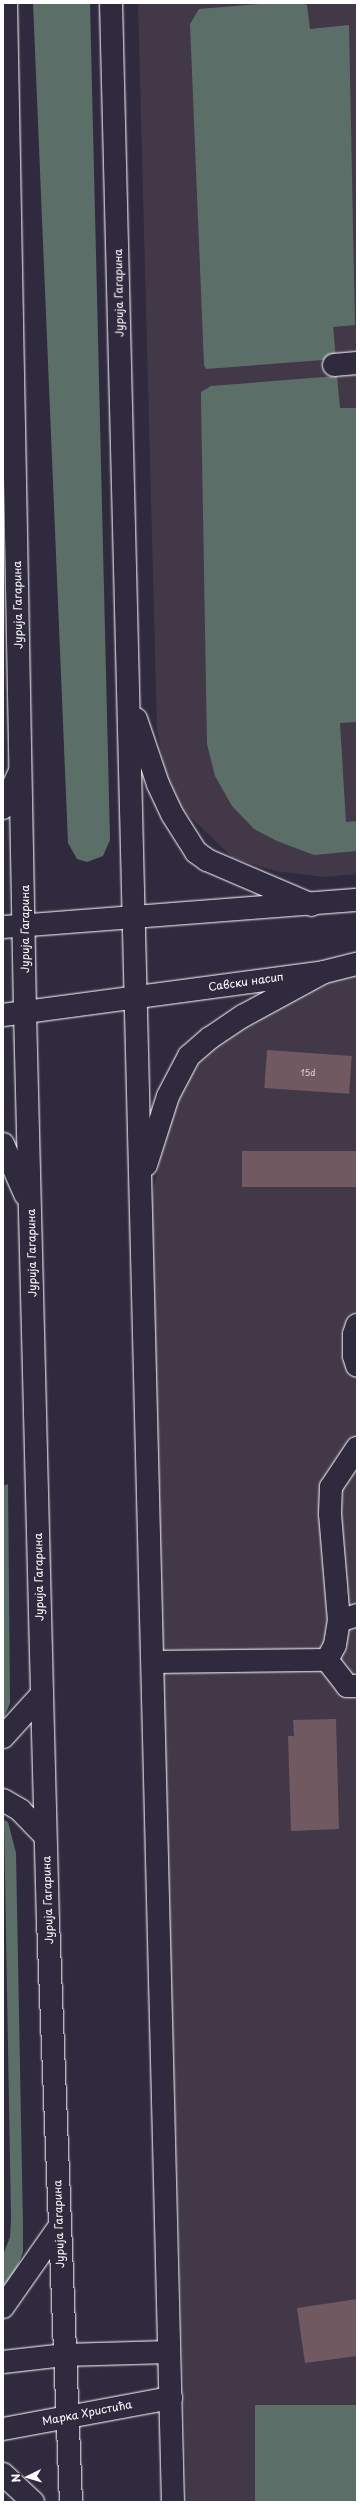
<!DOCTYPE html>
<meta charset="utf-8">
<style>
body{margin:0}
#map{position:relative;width:360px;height:2505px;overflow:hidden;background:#2f2a3d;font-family:"Playpen Sans",sans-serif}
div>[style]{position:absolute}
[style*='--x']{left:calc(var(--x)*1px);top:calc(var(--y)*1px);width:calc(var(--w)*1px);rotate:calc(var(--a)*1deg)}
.built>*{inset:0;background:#423848}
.green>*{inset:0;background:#5b6f68;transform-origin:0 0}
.building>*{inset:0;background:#705961;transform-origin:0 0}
.roads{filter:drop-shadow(0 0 1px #fff) drop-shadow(0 0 1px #fff)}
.minor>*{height:22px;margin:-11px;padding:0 11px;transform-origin:11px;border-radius:11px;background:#2f2a3d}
.major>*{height:22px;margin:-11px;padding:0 11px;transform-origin:11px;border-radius:11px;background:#2f2a3d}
span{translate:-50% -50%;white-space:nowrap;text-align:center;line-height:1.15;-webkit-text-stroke:3px #2f2a3d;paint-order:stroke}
.number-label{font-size:9px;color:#dbd6d8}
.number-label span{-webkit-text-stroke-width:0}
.street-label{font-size:11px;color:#fff}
.frame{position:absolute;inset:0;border:4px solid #fff;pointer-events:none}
.north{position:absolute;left:8px;top:2457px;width:40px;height:40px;-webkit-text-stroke:3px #2f2a3d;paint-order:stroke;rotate:265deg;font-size:11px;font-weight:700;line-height:16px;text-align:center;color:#fff}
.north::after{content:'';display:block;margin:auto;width:14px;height:18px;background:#fff;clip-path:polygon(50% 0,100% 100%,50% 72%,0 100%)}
</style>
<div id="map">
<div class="built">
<div style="clip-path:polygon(138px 3px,357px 3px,357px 874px,325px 877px,275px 871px,233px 858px,183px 810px,165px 770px,157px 730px)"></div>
<div style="clip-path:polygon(357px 974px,357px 2502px,187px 2502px,148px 1213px,174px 1099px,200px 1059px,249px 1021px,326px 981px)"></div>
</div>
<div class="green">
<div style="clip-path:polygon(33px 3px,90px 3px,110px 840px,103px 856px,87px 862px,77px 859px,68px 843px)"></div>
<div style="clip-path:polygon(271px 3px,303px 3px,307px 5px,310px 29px,349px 25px,355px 325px,333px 327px,336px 359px,206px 369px,204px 365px,190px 24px,199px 9px)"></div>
<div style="clip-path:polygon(337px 376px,340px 408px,357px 408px,357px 722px,340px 723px,346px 822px,357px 821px,357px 851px,314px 855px,277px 841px,254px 829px,232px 806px,215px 776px,207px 744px,201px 399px,201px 392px,211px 386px)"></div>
<div style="clip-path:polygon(8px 1484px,10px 1703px,3px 1721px,3px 1486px)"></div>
<div style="clip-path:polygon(4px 1820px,8px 1822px,16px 1853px,23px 2226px,23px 2252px,11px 2283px,3px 2291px,3px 2255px,10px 2237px,11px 2219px)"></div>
<div style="left:357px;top:2405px;width:97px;height:102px;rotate:90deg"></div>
</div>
<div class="building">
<div style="left:267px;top:1050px;width:85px;height:38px;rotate:4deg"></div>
<div style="left:242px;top:1151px;width:115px;height:36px"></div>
<div style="clip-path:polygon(336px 1719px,339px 1829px,291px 1831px,288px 1736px,294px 1736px,293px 1720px)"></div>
<div style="clip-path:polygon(357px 2299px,357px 2356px,305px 2363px,297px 2308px)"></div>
</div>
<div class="roads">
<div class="minor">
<div style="--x:334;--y:365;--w:23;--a:-5"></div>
<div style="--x:3;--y:927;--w:355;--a:-4.4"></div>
<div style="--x:3;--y:1015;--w:324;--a:-7.6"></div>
<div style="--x:324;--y:972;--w:34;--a:-14"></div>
<div style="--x:357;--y:1325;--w:9;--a:108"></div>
<div style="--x:354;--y:1334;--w:22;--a:90"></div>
<div style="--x:354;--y:1356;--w:10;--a:73"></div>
<div style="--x:339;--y:1621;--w:19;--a:-18"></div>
<div style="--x:327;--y:1660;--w:33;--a:52"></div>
<div style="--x:347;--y:1686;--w:10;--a:0"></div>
<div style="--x:153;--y:1662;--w:174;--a:-0.7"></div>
<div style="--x:327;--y:1660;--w:17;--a:-62"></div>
<div style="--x:335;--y:1645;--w:24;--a:-81"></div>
<div style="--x:339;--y:1621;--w:107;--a:-94.8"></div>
<div style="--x:330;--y:1514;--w:27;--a:-88"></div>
<div style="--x:331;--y:1487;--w:47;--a:-56.3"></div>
<div style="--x:3;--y:1737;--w:58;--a:-47.8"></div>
<div style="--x:3;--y:1800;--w:20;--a:30"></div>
<div style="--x:20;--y:1810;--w:36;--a:46"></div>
<div style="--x:3;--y:2362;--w:61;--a:-6.5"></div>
<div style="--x:64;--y:2355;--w:105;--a:-1.6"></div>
<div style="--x:3;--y:2429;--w:171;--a:-10.5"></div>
</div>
<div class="major">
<div style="--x:6;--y:3;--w:1009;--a:88.92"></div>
<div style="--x:25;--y:1012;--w:682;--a:88.57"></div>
<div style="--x:42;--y:1694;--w:226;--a:88.5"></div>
<div style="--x:48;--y:1920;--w:582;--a:87.74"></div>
<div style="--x:111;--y:3;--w:2500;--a:88.58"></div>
<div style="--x:136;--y:719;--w:69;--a:71.3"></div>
<div style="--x:158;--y:784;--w:33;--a:65"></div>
<div style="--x:172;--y:814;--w:45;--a:57.7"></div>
<div style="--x:196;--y:852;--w:14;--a:36"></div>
<div style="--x:207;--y:860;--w:114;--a:23.2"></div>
<div style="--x:3;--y:808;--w:41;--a:-65.3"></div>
<div style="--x:3;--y:1144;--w:55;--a:66.3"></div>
<div style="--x:146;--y:1165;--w:72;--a:-72.3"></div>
<div style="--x:168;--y:1096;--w:45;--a:-62.3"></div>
<div style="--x:189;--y:1056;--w:28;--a:-41"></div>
<div style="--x:210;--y:1038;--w:40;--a:-34"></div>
<div style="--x:243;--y:1016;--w:92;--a:-28.5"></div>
<div style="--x:3;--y:2307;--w:98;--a:-55"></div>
<div style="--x:3;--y:2474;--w:41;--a:43"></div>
</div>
</div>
<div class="number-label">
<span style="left:308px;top:1072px">15d</span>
</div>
<div class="street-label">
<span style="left:119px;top:293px;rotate:-91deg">Јурија Гагарина</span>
<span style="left:18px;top:605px;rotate:-91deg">Јурија Гагарина</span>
<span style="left:25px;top:929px;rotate:-90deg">Јурија Гагарина</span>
<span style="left:246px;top:982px;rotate:-8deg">Савски насип</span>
<span style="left:32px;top:1253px;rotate:-91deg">Јурија Гагарина</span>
<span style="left:39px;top:1577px;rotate:-91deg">Јурија Гагарина</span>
<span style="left:48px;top:1900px;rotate:-92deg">Јурија Гагарина</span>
<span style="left:59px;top:2224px;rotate:-92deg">Јурија Гагарина</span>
<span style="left:87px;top:2413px;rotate:-11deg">Марка Христића</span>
</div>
<div class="frame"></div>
<div class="north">N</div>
</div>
